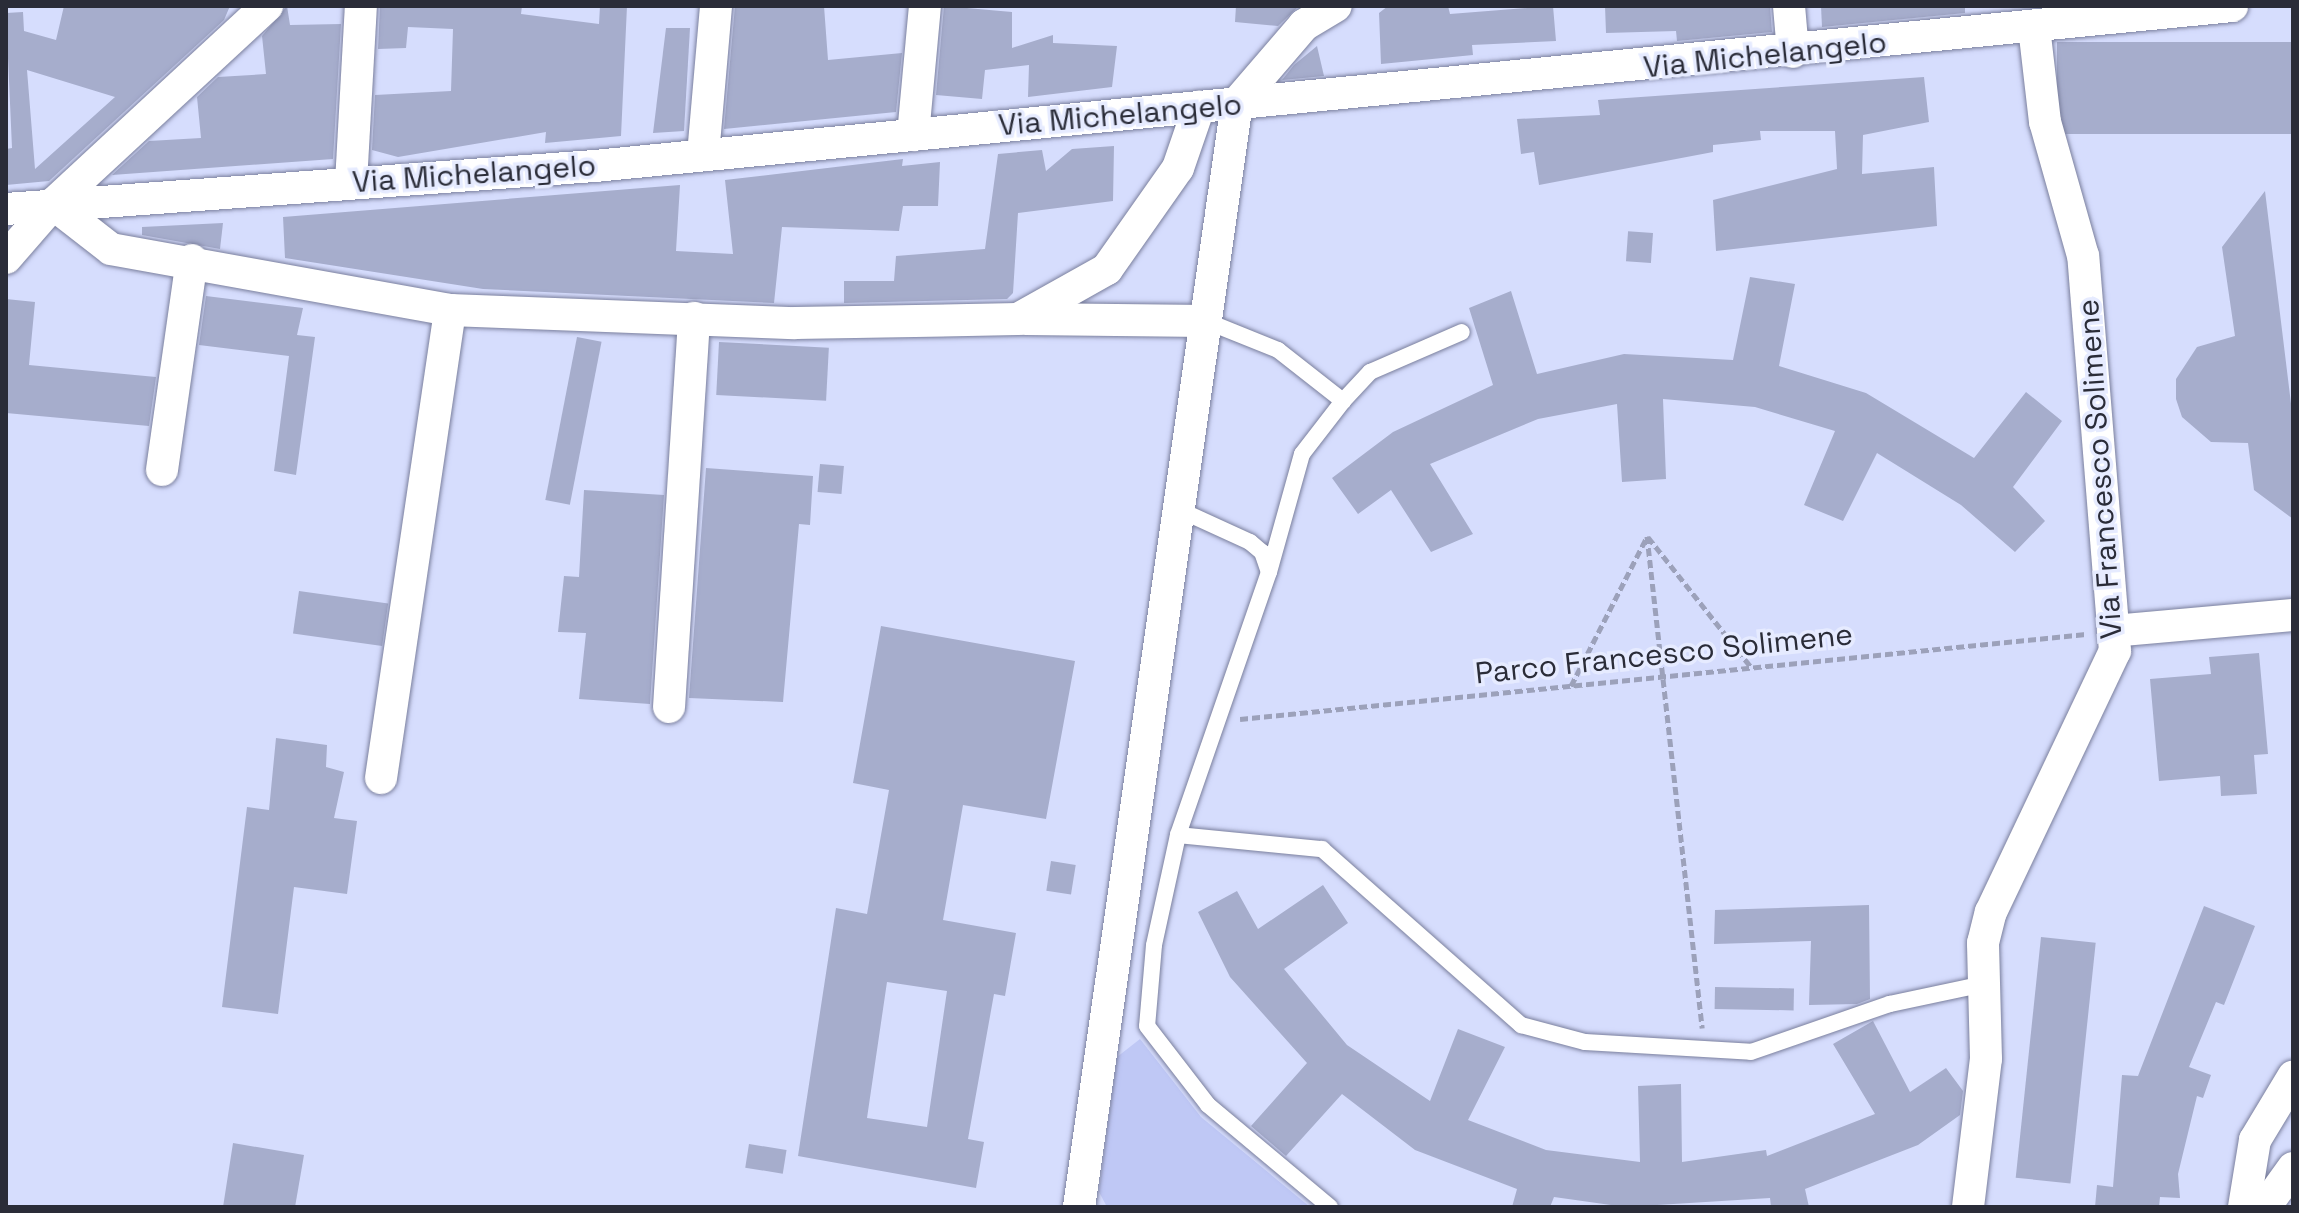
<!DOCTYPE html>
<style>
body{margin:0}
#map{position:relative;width:2299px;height:1213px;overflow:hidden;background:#d6ddfd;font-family:"Space Grotesk",sans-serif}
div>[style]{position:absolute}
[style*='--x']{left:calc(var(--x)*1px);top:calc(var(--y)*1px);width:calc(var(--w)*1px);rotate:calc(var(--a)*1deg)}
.green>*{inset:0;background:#bfc8f5}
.building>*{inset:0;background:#a6adcc;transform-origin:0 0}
.path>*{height:5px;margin-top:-2.5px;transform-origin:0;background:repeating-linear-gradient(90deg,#9ca1ba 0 8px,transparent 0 12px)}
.roads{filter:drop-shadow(0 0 2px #7a7f9d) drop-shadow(0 0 2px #7a7f9d)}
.service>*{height:16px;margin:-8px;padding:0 8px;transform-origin:8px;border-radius:8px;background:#fff}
.minor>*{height:32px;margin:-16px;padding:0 16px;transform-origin:16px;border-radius:16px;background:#fff}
span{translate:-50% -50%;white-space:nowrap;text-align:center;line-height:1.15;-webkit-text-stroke:7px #e6ebff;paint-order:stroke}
.street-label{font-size:30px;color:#2a2c38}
.frame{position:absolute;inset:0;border:8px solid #2a2c38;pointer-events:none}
</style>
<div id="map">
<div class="green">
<div style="clip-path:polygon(1140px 1039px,1201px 1117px,1310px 1207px,1107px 1207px,1099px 1192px,1117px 1057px)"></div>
</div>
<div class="building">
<div style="clip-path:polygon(evenodd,64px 6px,230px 6px,224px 20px,49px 181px,6px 185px,6px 149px,12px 148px,6px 13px,23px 12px,24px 31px,56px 40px,64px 6px,27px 70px,115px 97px,35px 169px,27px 70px)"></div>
<div style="clip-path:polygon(287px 6px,290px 25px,341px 24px,333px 159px,112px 175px,149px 141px,201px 138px,197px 97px,218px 77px,266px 74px,262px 36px)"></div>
<div style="clip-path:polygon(380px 6px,522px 6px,521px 14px,599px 24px,600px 6px,627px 6px,621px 136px,545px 143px,546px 132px,398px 157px,372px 150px,375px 95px,451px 91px,453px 29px,408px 27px,406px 48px,378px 49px)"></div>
<div style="clip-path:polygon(735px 6px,824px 6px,828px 60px,902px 53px,896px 112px,724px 129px)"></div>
<div style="clip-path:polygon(944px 6px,1012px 12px,1012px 48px,1053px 35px,1053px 43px,1117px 46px,1112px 87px,1028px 97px,1029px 65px,985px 70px,982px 99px,936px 95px)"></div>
<div style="clip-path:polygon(1236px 6px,1299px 6px,1278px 26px,1235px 22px)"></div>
<div style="clip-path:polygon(1388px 6px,1448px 6px,1450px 14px,1553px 6px,1556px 41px,1472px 45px,1473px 55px,1381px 64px,1379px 13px)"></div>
<div style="clip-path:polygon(1605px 6px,1770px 6px,1772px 32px,1677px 41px,1676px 31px,1606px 33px)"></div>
<div style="clip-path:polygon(1821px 6px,1965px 6px,1965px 13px,1822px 27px)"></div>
<div style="clip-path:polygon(666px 28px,690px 28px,684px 131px,653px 133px)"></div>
<div style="left:2293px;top:42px;width:92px;height:236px;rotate:90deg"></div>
<div style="clip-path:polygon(1317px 46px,1324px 76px,1282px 80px,1294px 65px)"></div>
<div style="clip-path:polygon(1924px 77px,1929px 122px,1863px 135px,1862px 174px,1934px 167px,1937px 226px,1716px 251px,1713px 200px,1837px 169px,1835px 131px,1760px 131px,1761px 140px,1713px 145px,1713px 152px,1539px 185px,1534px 152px,1521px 154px,1517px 119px,1600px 115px,1598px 100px)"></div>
<div style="clip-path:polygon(1114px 146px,1113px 201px,1018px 213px,1013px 293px,1007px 299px,844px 303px,844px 281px,894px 281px,896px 256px,985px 249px,998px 154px,1042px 150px,1046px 171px,1072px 149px)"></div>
<div style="clip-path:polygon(903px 159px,902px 166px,940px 162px,938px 206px,903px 206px,899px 231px,782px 227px,774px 303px,483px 289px,285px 258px,283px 217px,680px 185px,676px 251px,733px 254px,725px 180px)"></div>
<div style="clip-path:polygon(2265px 191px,2293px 420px,2293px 519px,2254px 490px,2248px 443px,2211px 442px,2182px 417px,2176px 399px,2176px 379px,2197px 347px,2235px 336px,2222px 247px)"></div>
<div style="clip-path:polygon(223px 223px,220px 249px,142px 235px,142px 227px)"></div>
<div style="left:1653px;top:233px;width:30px;height:25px;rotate:94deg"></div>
<div style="clip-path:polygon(1750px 277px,1795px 284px,1779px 366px,1866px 393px,1974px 458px,2026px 392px,2062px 421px,2013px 487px,2045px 521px,2015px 552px,1961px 505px,1877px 453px,1843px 521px,1804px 505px,1835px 431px,1755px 407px,1663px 399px,1666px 479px,1622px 482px,1617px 404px,1538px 419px,1430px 464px,1473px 534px,1431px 552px,1391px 490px,1358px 514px,1332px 478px,1393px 432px,1493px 385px,1469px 308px,1511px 291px,1537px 374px,1624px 354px,1733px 360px)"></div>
<div style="clip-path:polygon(206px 296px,303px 308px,297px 335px,315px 337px,296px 475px,274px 471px,289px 356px,199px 345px)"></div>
<div style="clip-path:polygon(6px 299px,35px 302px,29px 365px,156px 377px,149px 426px,6px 413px)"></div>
<div style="left:577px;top:337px;width:25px;height:166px;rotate:11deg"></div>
<div style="left:719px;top:342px;width:110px;height:53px;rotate:3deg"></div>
<div style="left:820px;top:464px;width:24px;height:28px;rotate:5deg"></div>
<div style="clip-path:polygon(706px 468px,813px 476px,810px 525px,799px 524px,783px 702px,689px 698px)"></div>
<div style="clip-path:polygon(584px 490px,664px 495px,650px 704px,579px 699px,586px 633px,558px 632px,564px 576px,579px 577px)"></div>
<div style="left:299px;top:591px;width:90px;height:43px;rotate:8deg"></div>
<div style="clip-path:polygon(evenodd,881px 626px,1075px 661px,1046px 819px,963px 805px,943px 920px,1016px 933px,1005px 996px,994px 994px,968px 1139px,984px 1142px,976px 1188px,798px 1156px,836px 908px,867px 914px,889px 790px,853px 783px,881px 626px,887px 982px,947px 991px,927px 1127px,867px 1118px,887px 982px)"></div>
<div style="clip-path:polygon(2259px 653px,2268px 754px,2254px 755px,2257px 794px,2221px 796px,2220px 776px,2159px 781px,2150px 679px,2211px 674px,2209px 657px)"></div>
<div style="clip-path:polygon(276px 738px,327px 745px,326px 767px,344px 772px,334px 818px,357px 821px,347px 894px,294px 887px,278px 1014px,222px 1007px,247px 807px,269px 810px)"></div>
<div style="left:1051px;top:861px;width:25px;height:30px;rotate:9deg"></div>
<div style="clip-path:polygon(1323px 885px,1348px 923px,1284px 969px,1347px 1045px,1430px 1101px,1458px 1029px,1505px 1047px,1468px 1120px,1546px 1150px,1640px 1162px,1638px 1086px,1681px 1084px,1682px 1162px,1766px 1150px,1767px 1156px,1875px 1114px,1833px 1044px,1873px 1021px,1910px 1092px,1946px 1068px,1963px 1091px,1960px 1115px,1918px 1145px,1805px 1189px,1809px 1207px,1771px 1207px,1770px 1198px,1625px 1207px,1554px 1197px,1550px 1207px,1512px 1207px,1517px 1189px,1415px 1150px,1342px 1094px,1286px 1156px,1251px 1126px,1307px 1063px,1230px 977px,1198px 912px,1237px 891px,1258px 929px)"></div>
<div style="clip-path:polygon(1869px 905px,1870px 999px,1857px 1004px,1809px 1005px,1811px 941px,1714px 944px,1715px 910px)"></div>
<div style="clip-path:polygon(2204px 906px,2255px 926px,2224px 1005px,2216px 1002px,2189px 1067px,2211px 1075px,2203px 1098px,2197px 1096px,2178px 1174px,2180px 1198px,2160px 1197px,2159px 1207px,2095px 1207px,2097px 1185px,2113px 1187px,2122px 1075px,2138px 1076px)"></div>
<div style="left:2041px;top:937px;width:55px;height:242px;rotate:6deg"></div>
<div style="left:1715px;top:987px;width:79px;height:22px;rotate:1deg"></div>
<div style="clip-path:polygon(233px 1143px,304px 1155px,295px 1207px,223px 1207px)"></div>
<div style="left:749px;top:1144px;width:38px;height:24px;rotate:9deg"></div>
</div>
<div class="path">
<div style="--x:1647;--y:536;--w:495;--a:83.6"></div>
<div style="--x:1648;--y:537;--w:167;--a:51.6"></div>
<div style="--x:1571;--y:686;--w:167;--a:-63"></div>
<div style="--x:1240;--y:719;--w:850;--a:-5.74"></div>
</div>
<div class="roads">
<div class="service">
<div style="--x:1206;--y:321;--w:78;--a:21.9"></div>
<div style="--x:1278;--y:350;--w:83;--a:38.1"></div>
<div style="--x:1343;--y:401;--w:67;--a:127.7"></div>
<div style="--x:1302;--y:454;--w:123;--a:105.6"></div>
<div style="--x:1343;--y:401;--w:40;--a:-47"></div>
<div style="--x:1370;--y:372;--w:100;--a:-23.5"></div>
<div style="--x:1180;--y:510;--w:77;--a:24.6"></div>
<div style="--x:1250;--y:542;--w:16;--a:40"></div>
<div style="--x:1262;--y:552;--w:21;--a:71"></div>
<div style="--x:1269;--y:572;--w:278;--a:109.1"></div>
<div style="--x:1178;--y:835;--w:113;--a:102.3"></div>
<div style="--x:1154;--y:945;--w:81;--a:94.9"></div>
<div style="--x:1147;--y:1026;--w:100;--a:52.3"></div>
<div style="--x:1208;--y:1105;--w:159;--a:39.9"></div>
<div style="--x:1178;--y:835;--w:145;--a:5.6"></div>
<div style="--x:1322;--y:849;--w:266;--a:41.5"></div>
<div style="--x:1521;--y:1025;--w:66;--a:14.9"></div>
<div style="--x:1585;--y:1042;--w:166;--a:3.4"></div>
<div style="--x:1751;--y:1052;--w:147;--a:-19.1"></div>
<div style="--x:1890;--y:1004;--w:96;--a:-12"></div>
</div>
<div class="minor">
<div style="--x:1789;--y:6;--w:46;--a:85"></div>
<div style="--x:913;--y:135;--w:130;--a:-84.7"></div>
<div style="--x:703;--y:155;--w:150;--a:-85"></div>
<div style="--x:351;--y:183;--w:177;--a:-86.8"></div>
<div style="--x:53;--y:204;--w:73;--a:37.8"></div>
<div style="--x:111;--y:249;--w:344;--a:10.2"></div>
<div style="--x:450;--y:310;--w:345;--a:2.2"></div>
<div style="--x:795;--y:323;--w:223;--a:-1"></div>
<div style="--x:1018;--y:319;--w:102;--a:-29.3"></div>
<div style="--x:1107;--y:269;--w:123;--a:-54.9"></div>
<div style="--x:1178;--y:168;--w:65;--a:-71"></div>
<div style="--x:6;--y:209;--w:591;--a:-4.18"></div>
<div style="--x:595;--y:166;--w:1645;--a:-5.58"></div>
<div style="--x:6;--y:258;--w:72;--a:-49"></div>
<div style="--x:53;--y:204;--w:292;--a:-42.8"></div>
<div style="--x:1026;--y:319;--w:180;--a:0.6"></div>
<div style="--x:162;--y:470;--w:212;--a:-81.9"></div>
<div style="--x:2113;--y:631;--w:181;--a:-5.1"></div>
<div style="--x:669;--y:707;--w:390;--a:-86.3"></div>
<div style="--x:381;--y:778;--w:473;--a:-81.6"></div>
<div style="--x:1079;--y:1207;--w:1115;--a:-81.86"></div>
<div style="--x:1237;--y:103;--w:103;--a:-49.3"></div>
<div style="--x:1304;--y:25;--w:37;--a:-31"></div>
<div style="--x:1968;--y:1207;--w:149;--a:-83.1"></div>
<div style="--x:1986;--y:1059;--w:116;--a:-91.5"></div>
<div style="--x:1983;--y:943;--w:32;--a:-76"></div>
<div style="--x:1991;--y:912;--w:289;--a:-64.6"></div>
<div style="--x:2115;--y:651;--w:396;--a:-94.6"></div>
<div style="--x:2083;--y:256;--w:139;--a:-105.8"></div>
<div style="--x:2045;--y:122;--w:96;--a:-96.6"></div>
<div style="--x:2244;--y:1207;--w:68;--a:-80.7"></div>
<div style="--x:2255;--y:1140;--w:74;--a:-58.9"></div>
<div style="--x:2265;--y:1207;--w:48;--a:-54.3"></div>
</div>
</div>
<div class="street-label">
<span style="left:1765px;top:55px;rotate:-6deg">Via Michelangelo</span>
<span style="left:1120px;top:115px;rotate:-5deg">Via Michelangelo</span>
<span style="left:474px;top:174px;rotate:-4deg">Via Michelangelo</span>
<span style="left:2100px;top:469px;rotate:-94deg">Via Francesco Solimene</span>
<span style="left:1664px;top:654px;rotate:-6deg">Parco Francesco Solimene</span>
</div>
<div class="frame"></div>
</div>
